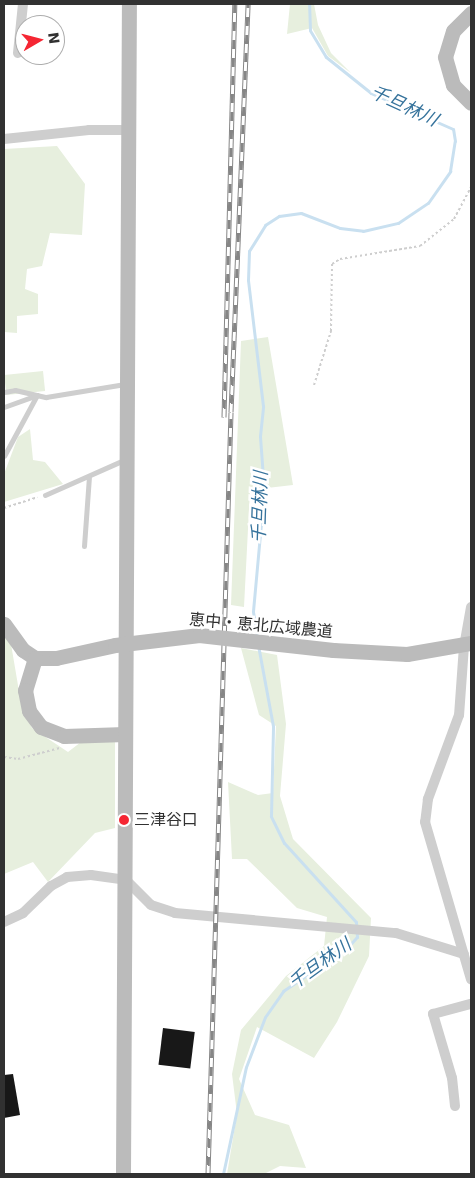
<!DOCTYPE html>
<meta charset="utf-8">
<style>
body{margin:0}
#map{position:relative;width:475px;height:1178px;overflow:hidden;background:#fff;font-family:"DejaVu Sans","Noto Sans JP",sans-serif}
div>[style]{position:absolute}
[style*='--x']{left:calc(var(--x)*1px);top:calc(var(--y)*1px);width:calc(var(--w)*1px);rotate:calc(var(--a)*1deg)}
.green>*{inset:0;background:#e7efde;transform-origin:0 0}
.stream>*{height:3px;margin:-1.5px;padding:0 1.5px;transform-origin:1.5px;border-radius:1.5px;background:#c9e0f0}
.building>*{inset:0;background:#181818;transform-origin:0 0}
.path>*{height:2px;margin-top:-1px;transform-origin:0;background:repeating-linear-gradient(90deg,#cecece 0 2.5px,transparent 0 5px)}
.lane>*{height:5px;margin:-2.5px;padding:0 2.5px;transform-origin:2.5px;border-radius:2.5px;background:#cecece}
.street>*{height:10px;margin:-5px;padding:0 5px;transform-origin:5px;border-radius:5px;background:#cecece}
.secondary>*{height:15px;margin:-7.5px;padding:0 7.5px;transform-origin:7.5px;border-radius:7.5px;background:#bbb}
.rail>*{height:5px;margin-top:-2.5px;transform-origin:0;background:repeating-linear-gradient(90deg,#fff 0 9px,#868686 0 18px);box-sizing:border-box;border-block:1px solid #868686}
.secondary-bridge>*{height:15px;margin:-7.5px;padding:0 7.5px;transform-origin:7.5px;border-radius:7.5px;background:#bbb}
.dots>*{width:14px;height:14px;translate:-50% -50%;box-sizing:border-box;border:2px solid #fff;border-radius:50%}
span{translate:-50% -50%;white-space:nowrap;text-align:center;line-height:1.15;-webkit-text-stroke:5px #fff;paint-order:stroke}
.street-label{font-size:16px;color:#313131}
.poi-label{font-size:16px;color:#313131}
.left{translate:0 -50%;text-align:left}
.water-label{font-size:18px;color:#36739c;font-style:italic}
.frame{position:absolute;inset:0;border:5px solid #313131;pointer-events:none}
.north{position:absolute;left:15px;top:15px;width:50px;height:50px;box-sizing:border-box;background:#fff;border:1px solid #adadad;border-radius:50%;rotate:82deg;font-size:14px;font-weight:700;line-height:20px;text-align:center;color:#313131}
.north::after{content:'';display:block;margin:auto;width:18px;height:22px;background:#f52633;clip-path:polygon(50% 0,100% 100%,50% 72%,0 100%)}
</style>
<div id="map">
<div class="green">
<div style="clip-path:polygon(290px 4px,314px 4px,318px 25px,331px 53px,351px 73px,328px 56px,312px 28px,287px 34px)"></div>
<div style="clip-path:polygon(57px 146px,85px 184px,82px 235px,50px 233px,42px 266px,27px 269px,25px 289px,38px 294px,38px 314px,17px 316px,17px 333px,4px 332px,4px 149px)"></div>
<div style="clip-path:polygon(268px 337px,293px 485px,250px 490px,244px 607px,231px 605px,241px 341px)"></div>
<div style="left:43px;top:371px;width:20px;height:39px;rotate:84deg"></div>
<div style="clip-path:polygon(30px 429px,33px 460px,45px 462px,63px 484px,4px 502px,4px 474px,18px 437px)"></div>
<div style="clip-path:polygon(4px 635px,11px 644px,21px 703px,32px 728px,68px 752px,81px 742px,115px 742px,115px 828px,95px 833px,48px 882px,33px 862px,4px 874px)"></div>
<div style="clip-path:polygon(241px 648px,277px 655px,286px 724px,280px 796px,293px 839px,371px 918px,369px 956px,337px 1022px,314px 1058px,257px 1027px,239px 1079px,255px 1115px,289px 1125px,306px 1168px,280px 1166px,264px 1174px,227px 1174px,237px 1114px,232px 1074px,241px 1030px,286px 976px,324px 946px,327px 917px,297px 908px,247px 859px,232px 859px,228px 782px,258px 795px,273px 793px,276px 726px,259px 715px)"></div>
</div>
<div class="stream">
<div style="--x:257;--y:637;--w:26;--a:-99"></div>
<div style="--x:253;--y:611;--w:121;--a:-84.8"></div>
<div style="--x:264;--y:491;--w:55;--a:-94.2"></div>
<div style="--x:260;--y:436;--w:30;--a:-84"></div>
<div style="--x:263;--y:406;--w:127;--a:-96.8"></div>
<div style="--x:248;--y:280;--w:29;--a:-88"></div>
<div style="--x:249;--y:251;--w:31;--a:-58"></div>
<div style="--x:265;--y:225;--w:17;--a:-33"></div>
<div style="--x:279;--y:216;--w:22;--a:-8"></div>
<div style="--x:301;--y:213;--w:42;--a:21"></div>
<div style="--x:340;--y:228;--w:23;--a:7"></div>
<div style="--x:363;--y:231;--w:36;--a:-13"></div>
<div style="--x:398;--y:223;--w:36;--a:-34"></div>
<div style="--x:428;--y:203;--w:39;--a:-55"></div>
<div style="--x:450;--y:171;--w:30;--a:-81"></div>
<div style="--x:455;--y:141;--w:12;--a:-99"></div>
<div style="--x:453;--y:129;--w:90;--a:-156.3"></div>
<div style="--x:371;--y:93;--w:58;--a:-141.3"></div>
<div style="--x:326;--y:57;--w:31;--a:-121"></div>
<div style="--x:310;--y:30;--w:26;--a:-92"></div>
<div style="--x:223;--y:1174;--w:109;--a:-77.9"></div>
<div style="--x:246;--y:1067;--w:53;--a:-69.2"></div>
<div style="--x:265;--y:1017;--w:32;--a:-55"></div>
<div style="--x:283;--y:991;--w:77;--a:-33.9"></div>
<div style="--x:347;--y:948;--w:15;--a:-48"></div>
<div style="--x:357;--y:937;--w:15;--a:-94"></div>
<div style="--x:356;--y:922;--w:107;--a:-132.3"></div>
<div style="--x:284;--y:843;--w:30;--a:-116"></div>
<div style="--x:271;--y:816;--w:90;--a:-88.7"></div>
<div style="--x:273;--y:726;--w:82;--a:-100.5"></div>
</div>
<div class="building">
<div style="left:163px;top:1028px;width:32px;height:37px;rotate:7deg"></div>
<div style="clip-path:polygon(13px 1074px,20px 1115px,4px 1118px,4px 1075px)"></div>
</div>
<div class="path">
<div style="--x:314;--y:385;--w:57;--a:-72.5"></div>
<div style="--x:331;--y:331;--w:67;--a:-89.1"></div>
<div style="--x:332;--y:264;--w:9;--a:-32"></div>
<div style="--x:340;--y:259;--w:81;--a:-9.2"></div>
<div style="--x:420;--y:246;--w:43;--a:-38.5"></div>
<div style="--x:454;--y:219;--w:36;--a:-62"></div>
<div style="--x:4;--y:508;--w:35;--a:-18"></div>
<div style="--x:4;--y:757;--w:14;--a:8"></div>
<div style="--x:18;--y:759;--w:43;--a:-14.7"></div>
</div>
<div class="lane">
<div style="--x:4;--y:392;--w:11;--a:-10"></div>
<div style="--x:15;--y:390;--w:32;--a:13"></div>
<div style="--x:46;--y:397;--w:80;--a:-9.3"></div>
<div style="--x:4;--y:407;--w:35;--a:-20"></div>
<div style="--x:37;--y:395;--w:69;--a:118.4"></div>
<div style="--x:45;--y:495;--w:86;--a:-23.9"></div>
<div style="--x:84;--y:546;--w:69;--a:-85.9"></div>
</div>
<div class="street">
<div style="--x:18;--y:53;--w:49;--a:-84.2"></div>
<div style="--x:4;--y:139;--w:85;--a:-6"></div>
<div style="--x:89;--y:130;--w:38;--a:0"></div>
<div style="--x:471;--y:607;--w:40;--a:100"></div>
<div style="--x:464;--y:646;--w:69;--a:94.1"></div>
<div style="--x:459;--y:715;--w:90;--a:110.3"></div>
<div style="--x:428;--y:799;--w:23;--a:97"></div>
<div style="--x:425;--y:822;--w:164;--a:73.7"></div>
<div style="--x:4;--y:922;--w:21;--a:-25"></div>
<div style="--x:23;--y:913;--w:39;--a:-44"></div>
<div style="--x:51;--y:886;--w:18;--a:-29"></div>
<div style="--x:67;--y:877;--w:24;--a:-5"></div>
<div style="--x:91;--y:875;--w:35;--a:8"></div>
<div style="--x:126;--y:880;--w:35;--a:45"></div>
<div style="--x:151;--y:905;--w:25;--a:18"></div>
<div style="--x:175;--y:913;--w:222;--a:5.2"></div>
<div style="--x:396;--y:933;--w:71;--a:17.2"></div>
<div style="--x:455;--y:1106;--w:28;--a:-96"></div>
<div style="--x:452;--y:1078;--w:67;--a:-106.5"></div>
<div style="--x:433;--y:1014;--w:39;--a:-15"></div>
</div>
<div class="secondary">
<div style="--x:471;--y:13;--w:25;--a:135"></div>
<div style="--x:453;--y:31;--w:27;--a:107"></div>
<div style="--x:445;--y:57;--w:29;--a:74"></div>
<div style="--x:453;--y:85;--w:25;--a:45"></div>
<div style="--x:4;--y:624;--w:32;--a:54"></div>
<div style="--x:23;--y:650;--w:14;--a:34"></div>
<div style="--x:35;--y:658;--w:21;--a:0"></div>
<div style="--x:56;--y:658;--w:60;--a:-12.4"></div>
<div style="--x:333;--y:650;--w:74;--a:3.1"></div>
<div style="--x:407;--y:654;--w:65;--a:-9.8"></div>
<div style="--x:35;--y:658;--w:34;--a:107"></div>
<div style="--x:25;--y:690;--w:21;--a:79"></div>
<div style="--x:29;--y:711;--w:20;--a:53"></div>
<div style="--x:41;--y:727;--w:25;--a:21"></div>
<div style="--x:64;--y:736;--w:61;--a:-1.9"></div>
<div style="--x:123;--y:1174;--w:1170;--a:-89.71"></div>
</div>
<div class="rail">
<div style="--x:224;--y:417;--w:413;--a:-88.5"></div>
<div style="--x:208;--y:1174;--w:762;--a:-88.27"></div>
<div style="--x:231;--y:412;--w:408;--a:-87.6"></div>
</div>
<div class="secondary-bridge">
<div style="--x:115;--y:645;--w:85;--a:-6.8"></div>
<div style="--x:199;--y:635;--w:135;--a:6.4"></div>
</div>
<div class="dots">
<div style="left:124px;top:820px;background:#f52633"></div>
</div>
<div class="street-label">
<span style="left:261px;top:626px;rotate:5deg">恵中・恵北広域農道</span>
</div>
<div class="poi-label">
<span class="left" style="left:134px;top:820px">三津谷口</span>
</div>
<div class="water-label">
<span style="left:404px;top:106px;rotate:25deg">千旦林川</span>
<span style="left:260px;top:507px;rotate:-88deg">千旦林川</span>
<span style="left:320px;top:964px;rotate:-36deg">千旦林川</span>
</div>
<div class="frame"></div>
<div class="north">N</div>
</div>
